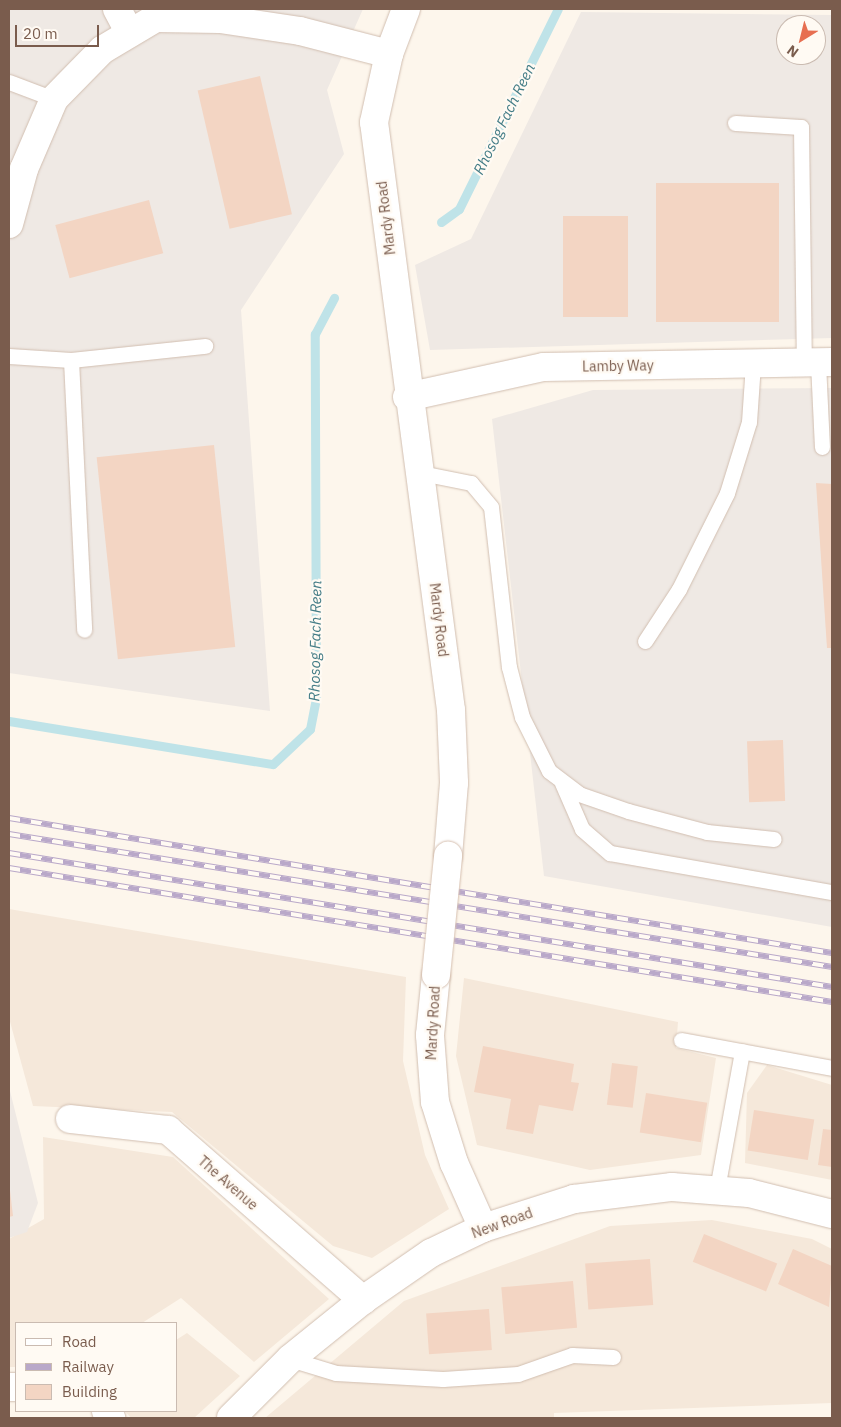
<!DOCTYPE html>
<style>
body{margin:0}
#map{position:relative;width:841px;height:1427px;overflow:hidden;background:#fdf6ec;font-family:"IBM Plex Sans",sans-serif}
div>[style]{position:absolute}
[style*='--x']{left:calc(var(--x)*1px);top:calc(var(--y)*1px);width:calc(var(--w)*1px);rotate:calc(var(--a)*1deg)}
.residential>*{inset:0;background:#f5e8da}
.industrial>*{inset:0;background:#efe9e4}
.stream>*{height:9px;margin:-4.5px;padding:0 4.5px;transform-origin:4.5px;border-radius:4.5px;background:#bfe3e8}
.building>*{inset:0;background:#f3d5c3;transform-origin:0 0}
.roads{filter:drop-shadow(0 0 1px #d1beb0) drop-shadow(0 0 1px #d1beb0)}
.service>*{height:15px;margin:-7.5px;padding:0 7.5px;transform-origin:7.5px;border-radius:7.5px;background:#fff}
.minor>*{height:28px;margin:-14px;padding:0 14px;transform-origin:14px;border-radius:14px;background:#fff}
.tertiary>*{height:28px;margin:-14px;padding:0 14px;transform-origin:14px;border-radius:14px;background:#fff}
.secondary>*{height:28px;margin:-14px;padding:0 14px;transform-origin:14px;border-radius:14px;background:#fff}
.rail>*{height:5.5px;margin-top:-2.75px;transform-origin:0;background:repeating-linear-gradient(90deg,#fffaf3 0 11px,#b9a8c9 0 22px);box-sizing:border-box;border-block:1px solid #b9a8c9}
.bridges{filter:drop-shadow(0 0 1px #d6c0b0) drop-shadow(0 0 1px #d6c0b0)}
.secondary-bridge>*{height:28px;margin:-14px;padding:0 14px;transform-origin:14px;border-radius:14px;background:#fff}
span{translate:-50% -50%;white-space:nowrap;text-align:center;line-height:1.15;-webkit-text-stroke:4.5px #fffaf3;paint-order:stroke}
.street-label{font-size:14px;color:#7a5c4d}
.water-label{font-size:15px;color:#437c86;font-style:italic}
.frame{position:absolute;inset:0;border:10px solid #7a5c4d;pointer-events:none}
.legend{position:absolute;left:15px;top:1322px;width:162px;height:90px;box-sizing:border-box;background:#fffaf3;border:1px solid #cabbb1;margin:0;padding:6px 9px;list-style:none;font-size:15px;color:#7a5c4d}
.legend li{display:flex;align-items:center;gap:10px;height:25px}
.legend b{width:25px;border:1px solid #cabbb1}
.north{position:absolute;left:776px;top:15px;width:50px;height:50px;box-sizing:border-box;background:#fffaf3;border:1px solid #cabbb1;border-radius:50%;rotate:216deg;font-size:14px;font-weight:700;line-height:20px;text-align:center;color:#7a5c4d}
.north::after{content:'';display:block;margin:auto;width:18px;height:22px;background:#e76f51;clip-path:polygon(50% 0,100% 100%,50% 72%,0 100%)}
.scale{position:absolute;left:15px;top:25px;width:84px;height:22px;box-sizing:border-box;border:2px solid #7a5c4d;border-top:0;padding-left:6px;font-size:15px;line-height:18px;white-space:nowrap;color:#7a5c4d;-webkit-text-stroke:4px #fffaf3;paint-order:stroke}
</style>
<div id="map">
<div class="residential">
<div style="clip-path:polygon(9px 909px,406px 977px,403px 1061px,425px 1155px,449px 1209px,372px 1258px,333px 1246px,172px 1112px,33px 1106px,9px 1018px)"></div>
<div style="clip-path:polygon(464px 978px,678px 1022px,676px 1048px,716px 1058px,701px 1155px,590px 1170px,477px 1145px,456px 1056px)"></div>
<div style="clip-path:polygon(767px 1065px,832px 1085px,832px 1180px,745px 1163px,747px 1093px)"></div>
<div style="clip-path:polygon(43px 1137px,173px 1157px,329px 1299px,254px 1362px,181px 1298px,142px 1323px,16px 1323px,16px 1367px,9px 1367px,9px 1239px,44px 1219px)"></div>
<div style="clip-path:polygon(712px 1220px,812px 1239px,832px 1249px,832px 1403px,554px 1413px,554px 1418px,265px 1418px,404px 1301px,610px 1226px)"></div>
<div style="clip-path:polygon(187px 1333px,240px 1376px,194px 1418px,131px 1418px,125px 1411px,176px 1411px,176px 1340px)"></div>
</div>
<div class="industrial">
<div style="clip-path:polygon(9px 9px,363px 9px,327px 90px,344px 154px,241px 310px,270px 711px,9px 673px)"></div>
<div style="clip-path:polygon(evenodd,581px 12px,832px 15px,832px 338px,430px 350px,415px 265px,471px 239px,581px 12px,786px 25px,816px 25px,816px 55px,786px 55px,786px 25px)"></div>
<div style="clip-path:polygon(832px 388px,832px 927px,544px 876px,492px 419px,593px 390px)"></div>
<div style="clip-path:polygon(9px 1087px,38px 1203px,27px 1232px,9px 1238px)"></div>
</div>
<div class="stream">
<div style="--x:441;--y:222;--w:22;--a:-36"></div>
<div style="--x:459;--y:209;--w:223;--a:-63.7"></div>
<div style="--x:9;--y:721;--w:267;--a:9.3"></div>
<div style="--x:273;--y:764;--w:51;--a:-43.4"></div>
<div style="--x:310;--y:729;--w:31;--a:-79"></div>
<div style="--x:316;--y:699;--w:365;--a:-90.2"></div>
<div style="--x:315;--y:334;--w:41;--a:-62.2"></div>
</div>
<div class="building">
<div style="left:260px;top:76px;width:142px;height:64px;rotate:77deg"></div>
<div style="left:656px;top:183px;width:123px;height:139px"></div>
<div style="left:149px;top:200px;width:55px;height:97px;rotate:75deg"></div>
<div style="left:563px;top:216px;width:65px;height:101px"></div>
<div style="left:214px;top:445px;width:203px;height:118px;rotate:84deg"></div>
<div style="clip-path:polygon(816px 483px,832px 484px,832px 648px,827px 648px)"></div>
<div style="left:783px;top:740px;width:61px;height:36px;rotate:88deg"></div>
<div style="clip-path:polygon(483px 1046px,574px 1064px,571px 1082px,579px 1083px,573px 1111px,539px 1105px,533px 1134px,506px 1129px,511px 1099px,474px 1092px)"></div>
<div style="left:612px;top:1063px;width:26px;height:42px;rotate:7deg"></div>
<div style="left:646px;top:1093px;width:62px;height:40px;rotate:9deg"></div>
<div style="left:754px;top:1110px;width:61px;height:41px;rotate:9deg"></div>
<div style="clip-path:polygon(823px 1129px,832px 1130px,832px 1167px,818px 1165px)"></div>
<div style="clip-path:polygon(9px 1182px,13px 1216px,9px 1217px)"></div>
<div style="left:704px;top:1234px;width:79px;height:30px;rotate:22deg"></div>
<div style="clip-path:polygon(793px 1249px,832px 1266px,829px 1307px,778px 1284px)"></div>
<div style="left:650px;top:1259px;width:46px;height:65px;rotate:86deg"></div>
<div style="left:573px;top:1281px;width:47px;height:72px;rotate:85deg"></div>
<div style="left:489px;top:1309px;width:41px;height:63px;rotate:86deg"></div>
</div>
<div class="roads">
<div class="service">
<div style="--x:9;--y:82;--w:48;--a:20.7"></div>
<div style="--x:735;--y:123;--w:66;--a:3.5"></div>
<div style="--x:801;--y:127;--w:236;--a:89.3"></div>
<div style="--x:9;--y:356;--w:62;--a:3.7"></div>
<div style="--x:71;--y:360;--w:135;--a:-6"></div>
<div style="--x:71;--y:360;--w:270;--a:87.2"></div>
<div style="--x:818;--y:363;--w:84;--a:87.3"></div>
<div style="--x:421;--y:473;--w:51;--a:11.3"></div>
<div style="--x:471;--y:483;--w:31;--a:50"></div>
<div style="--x:491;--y:507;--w:161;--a:83.6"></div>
<div style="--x:509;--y:667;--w:52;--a:75.4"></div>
<div style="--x:522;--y:717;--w:60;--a:63.4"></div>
<div style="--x:549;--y:771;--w:38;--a:37"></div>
<div style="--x:579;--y:794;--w:52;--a:19.1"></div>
<div style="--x:628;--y:811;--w:82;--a:14.9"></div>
<div style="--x:707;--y:832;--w:67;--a:6"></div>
<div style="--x:645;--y:641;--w:62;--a:-56.8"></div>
<div style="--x:679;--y:589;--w:107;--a:-63.4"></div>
<div style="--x:727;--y:493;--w:74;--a:-72.8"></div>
<div style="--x:749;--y:422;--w:58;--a:-86.1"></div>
<div style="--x:562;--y:783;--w:50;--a:66.5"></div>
<div style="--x:582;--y:829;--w:37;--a:41"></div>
<div style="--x:610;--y:853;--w:225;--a:10"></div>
<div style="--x:681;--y:1040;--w:154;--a:10.5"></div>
<div style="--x:717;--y:1189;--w:140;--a:-79.7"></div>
<div style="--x:290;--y:1359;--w:48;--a:16.9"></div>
<div style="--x:336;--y:1373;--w:107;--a:3.2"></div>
<div style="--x:443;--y:1379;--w:75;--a:-3.8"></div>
<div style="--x:518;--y:1374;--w:57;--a:-19.4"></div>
<div style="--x:572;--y:1355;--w:41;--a:2.8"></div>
</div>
<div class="minor">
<div style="--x:117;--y:9;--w:27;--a:62"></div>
<div style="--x:9;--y:224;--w:57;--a:-74.7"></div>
<div style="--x:24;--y:169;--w:76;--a:-66.8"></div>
<div style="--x:54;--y:99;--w:69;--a:-45.6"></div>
<div style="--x:102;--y:50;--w:63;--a:-30.7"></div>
<div style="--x:156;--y:18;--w:64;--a:0.9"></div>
<div style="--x:220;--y:19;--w:81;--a:8.5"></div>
<div style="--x:300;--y:31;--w:92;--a:14.5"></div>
<div style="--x:407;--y:397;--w:140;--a:-12.4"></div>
<div style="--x:544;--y:367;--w:288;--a:-1"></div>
<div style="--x:70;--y:1119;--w:99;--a:6.4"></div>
<div style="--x:168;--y:1130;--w:259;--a:41.1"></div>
<div style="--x:9;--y:1387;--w:7;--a:0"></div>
<div style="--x:106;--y:1411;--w:9;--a:54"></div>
</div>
<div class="tertiary">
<div style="--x:483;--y:1228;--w:96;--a:-17.7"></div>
<div style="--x:574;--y:1199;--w:99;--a:-7"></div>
<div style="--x:672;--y:1187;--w:77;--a:4.5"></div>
<div style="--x:749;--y:1193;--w:86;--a:14.2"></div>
</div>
<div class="secondary">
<div style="--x:406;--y:9;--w:48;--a:110.7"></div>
<div style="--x:389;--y:54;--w:70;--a:102.4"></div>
<div style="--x:374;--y:122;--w:593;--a:82.54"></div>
<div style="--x:451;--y:710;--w:73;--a:87.6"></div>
<div style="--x:454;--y:783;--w:73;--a:94.7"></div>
<div style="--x:231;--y:1418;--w:83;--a:-45"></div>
<div style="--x:290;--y:1359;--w:94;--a:-38.9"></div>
<div style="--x:363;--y:1300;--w:83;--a:-34.7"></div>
<div style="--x:431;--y:1253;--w:58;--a:-25.7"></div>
<div style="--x:483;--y:1228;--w:71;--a:-114"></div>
<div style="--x:454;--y:1163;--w:64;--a:-107.3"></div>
<div style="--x:435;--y:1102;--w:67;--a:-94.3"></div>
<div style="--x:430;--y:1035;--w:60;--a:-84.3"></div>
</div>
</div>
<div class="rail">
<div style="--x:9;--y:818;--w:834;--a:9.32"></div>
<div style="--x:9;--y:834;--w:834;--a:9.18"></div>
<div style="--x:9;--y:853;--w:834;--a:9.25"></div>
<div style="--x:9;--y:868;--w:834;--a:9.25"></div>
</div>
<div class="bridges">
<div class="secondary-bridge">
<div style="--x:436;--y:975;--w:120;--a:-84.2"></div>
</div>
</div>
<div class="street-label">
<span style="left:386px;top:218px;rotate:-97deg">Mardy Road</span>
<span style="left:618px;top:366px;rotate:-1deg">Lamby Way</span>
<span style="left:439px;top:620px;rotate:83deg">Mardy Road</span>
<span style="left:433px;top:1023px;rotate:-87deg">Mardy Road</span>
<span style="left:228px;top:1183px;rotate:41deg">The Avenue</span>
<span style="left:502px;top:1223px;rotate:-20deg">New Road</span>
</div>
<div class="water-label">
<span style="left:504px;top:119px;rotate:-64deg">Rhosog Fach Reen</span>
<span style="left:315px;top:641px;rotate:-89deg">Rhosog Fach Reen</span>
</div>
<div class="frame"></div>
<ul class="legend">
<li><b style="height:6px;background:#fff"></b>Road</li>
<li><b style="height:6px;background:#b9a8c9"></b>Railway</li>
<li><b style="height:14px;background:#f3d5c3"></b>Building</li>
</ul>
<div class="north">N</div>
<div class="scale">20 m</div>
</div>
